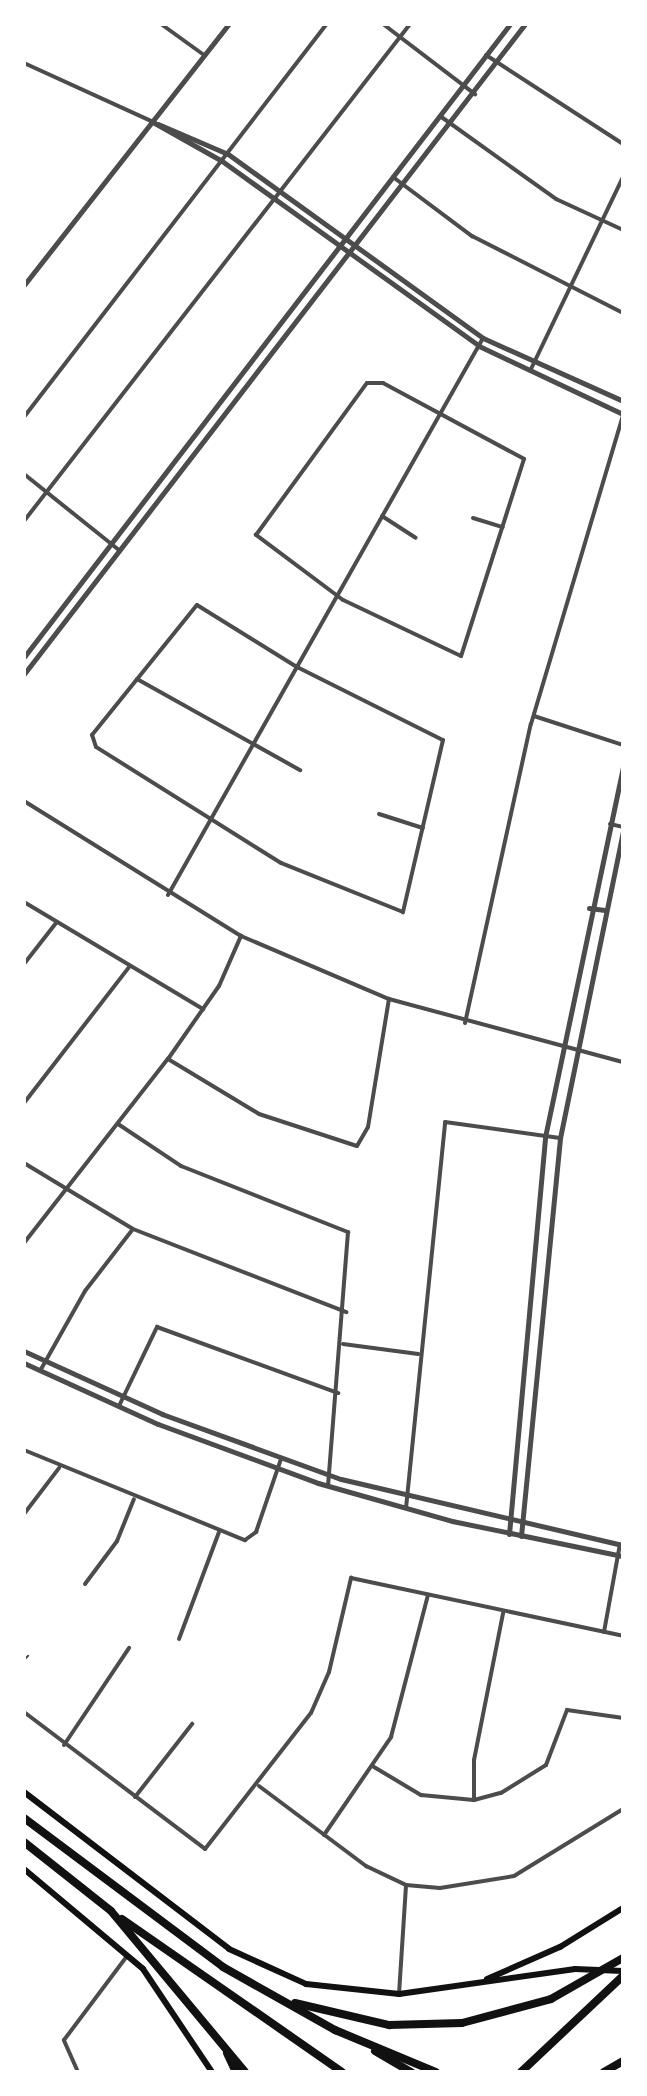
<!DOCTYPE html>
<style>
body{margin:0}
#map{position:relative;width:647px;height:2096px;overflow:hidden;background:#fff;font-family:"Golos Text",sans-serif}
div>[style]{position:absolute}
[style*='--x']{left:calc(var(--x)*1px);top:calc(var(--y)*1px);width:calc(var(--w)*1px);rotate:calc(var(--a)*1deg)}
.service>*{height:2px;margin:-1px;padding:0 1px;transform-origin:1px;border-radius:1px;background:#4c4c4c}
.minor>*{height:4px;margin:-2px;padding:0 2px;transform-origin:2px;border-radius:2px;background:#4c4c4c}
.tertiary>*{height:5px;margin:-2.5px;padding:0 2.5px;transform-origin:2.5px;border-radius:2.5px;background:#4c4c4c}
.secondary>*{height:6px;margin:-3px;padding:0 3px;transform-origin:3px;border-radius:3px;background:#111}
.motorway>*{height:8px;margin:-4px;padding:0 4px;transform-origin:4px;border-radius:4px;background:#111}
span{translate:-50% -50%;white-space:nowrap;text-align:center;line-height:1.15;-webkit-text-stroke:6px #fff;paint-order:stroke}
.frame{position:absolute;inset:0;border:26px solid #fff;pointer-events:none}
</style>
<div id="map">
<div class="service">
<div style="--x:24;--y:1660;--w:6;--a:-45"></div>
</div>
<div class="minor">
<div style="--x:161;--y:24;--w:53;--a:35.8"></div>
<div style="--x:383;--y:24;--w:116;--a:37.3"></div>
<div style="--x:486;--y:55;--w:163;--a:33"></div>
<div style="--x:24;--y:63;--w:140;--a:24.5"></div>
<div style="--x:440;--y:116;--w:143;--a:35.6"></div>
<div style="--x:556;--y:199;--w:74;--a:24.8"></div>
<div style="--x:393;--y:177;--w:99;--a:36.8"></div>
<div style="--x:472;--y:236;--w:169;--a:27"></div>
<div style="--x:531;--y:369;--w:213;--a:-64.4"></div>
<div style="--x:367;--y:383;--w:16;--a:0"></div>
<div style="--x:383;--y:383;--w:160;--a:28.3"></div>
<div style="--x:524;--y:459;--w:207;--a:107.7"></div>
<div style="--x:461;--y:656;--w:131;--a:-154.6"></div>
<div style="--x:343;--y:600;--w:109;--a:-143.2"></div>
<div style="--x:256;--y:535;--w:188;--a:-53.9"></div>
<div style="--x:24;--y:417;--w:496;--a:-52.4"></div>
<div style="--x:24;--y:474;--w:122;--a:38.7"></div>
<div style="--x:382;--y:516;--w:40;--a:32.9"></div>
<div style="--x:473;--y:518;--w:31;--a:17"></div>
<div style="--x:24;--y:521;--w:629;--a:-52.16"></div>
<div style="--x:197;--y:605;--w:118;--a:31.8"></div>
<div style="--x:297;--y:667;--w:163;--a:26.6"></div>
<div style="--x:443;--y:740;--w:177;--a:103.1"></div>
<div style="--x:403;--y:912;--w:131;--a:-158.1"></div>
<div style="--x:281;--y:863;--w:218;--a:-147.9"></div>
<div style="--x:96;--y:747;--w:13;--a:-108"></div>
<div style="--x:92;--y:735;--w:167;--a:-51.1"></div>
<div style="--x:137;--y:679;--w:187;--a:29.2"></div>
<div style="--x:534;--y:716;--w:94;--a:18"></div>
<div style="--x:24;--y:801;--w:256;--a:31.9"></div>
<div style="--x:241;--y:936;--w:161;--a:23.1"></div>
<div style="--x:389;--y:999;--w:242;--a:15.1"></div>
<div style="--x:379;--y:814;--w:46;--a:17.7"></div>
<div style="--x:610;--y:824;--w:13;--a:13"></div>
<div style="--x:168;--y:895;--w:640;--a:-60.51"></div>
<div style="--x:24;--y:902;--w:209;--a:30.9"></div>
<div style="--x:24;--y:964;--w:52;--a:-52"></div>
<div style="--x:465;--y:1023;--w:306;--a:-77.6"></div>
<div style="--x:531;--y:724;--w:321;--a:-73.4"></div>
<div style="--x:168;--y:1059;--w:106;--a:31.1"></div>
<div style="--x:259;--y:1114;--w:103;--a:18.1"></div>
<div style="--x:357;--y:1146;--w:22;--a:-60"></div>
<div style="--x:368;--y:1127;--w:130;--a:-80.7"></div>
<div style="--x:24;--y:1103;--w:173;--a:-52.3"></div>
<div style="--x:118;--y:1124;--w:76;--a:33.7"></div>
<div style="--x:181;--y:1166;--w:180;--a:21.6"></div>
<div style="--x:348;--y:1232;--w:255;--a:94.5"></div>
<div style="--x:24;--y:1163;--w:127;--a:31.2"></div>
<div style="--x:133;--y:1229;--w:229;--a:21.3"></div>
<div style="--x:24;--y:1243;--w:234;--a:-52"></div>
<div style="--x:168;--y:1059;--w:89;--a:-55.1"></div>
<div style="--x:219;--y:986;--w:55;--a:-66.3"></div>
<div style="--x:343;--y:1344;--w:76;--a:7.6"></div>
<div style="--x:40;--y:1371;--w:92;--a:-60.6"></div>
<div style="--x:85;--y:1291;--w:78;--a:-52.3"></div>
<div style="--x:119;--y:1406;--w:88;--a:-64.3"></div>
<div style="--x:157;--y:1327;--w:193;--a:20"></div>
<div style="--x:24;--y:1450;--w:239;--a:22.2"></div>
<div style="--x:245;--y:1540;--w:14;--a:-36"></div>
<div style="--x:256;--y:1532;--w:77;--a:-71.1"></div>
<div style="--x:406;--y:1508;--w:388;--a:-84.2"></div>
<div style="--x:445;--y:1122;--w:116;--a:7.9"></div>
<div style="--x:24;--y:1514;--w:58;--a:-52.7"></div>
<div style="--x:85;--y:1584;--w:54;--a:-53.3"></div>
<div style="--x:117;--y:1541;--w:45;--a:-68"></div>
<div style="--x:604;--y:1632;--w:89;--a:-79.7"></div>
<div style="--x:179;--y:1639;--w:114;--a:-69.5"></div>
<div style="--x:24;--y:1712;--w:227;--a:37.1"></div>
<div style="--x:205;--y:1849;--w:172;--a:-52.1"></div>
<div style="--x:311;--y:1713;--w:45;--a:-66.3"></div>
<div style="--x:329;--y:1672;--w:97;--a:-76.8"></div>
<div style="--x:351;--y:1578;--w:278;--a:12"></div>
<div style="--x:64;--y:1745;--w:117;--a:-56.2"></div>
<div style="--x:374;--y:1767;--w:55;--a:30.8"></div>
<div style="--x:421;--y:1795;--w:53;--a:5.4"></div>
<div style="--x:474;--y:1800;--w:28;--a:-15"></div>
<div style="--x:501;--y:1793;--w:53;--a:-31.9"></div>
<div style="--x:546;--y:1765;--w:59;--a:-69.1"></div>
<div style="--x:567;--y:1710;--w:57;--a:8.1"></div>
<div style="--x:259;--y:1786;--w:134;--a:36.8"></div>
<div style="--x:366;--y:1866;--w:44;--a:25.4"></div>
<div style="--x:406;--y:1885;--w:34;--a:5"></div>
<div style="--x:440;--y:1888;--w:75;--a:-9.2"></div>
<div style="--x:514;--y:1876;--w:128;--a:-31.6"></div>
<div style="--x:135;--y:1797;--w:93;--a:-52"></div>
<div style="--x:474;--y:1800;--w:40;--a:-90"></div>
<div style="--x:474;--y:1760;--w:150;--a:-78.8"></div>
<div style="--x:324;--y:1835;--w:119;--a:-55.6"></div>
<div style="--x:391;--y:1737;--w:147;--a:-75.4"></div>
<div style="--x:399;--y:1994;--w:109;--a:-86.3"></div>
<div style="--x:78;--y:2072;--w:35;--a:-114"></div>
<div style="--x:64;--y:2040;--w:105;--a:-53.1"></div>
</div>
<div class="tertiary">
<div style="--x:151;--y:121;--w:81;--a:29.4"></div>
<div style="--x:222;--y:161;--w:317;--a:35.7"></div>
<div style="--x:479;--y:346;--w:159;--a:25.3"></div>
<div style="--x:158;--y:124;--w:76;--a:23.2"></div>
<div style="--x:228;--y:154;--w:314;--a:35.8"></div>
<div style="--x:483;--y:338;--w:154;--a:24.2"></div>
<div style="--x:24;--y:285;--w:332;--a:-51.9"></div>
<div style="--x:24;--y:657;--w:798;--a:-52.48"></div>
<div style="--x:24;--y:674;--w:821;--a:-52.38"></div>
<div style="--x:589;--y:908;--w:16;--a:7"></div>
<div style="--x:24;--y:1351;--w:152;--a:24.5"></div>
<div style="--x:162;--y:1414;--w:190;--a:20"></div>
<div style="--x:341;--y:1479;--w:290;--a:13.2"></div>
<div style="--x:24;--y:1363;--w:147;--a:24.5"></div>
<div style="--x:158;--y:1424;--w:171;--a:20.2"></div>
<div style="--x:318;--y:1483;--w:139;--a:15.8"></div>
<div style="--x:452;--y:1521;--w:175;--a:11.6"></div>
<div style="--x:509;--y:1534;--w:399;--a:-84.8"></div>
<div style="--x:545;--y:1137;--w:378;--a:-78.1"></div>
<div style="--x:521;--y:1536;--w:400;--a:-84.4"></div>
<div style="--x:560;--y:1138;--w:314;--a:-78.4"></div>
</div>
<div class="secondary">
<div style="--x:24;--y:1792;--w:258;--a:37.4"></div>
<div style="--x:229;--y:1949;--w:85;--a:24.4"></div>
<div style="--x:306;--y:1984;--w:94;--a:6.1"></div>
<div style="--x:399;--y:1994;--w:178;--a:-8.1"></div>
<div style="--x:575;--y:1969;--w:48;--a:2.4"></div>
<div style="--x:24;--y:1869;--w:155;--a:40"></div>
<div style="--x:143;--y:1969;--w:124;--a:56.2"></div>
<div style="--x:487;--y:1979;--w:80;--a:-23.7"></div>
<div style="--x:560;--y:1947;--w:74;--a:-31.8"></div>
</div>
<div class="motorway">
<div style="--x:24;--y:1818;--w:249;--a:36.8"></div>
<div style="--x:223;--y:1967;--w:129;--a:29.4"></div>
<div style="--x:335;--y:2030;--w:109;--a:22.6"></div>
<div style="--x:24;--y:1842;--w:111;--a:38.4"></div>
<div style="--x:111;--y:1911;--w:209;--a:50.2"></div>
<div style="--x:122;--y:1919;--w:268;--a:34.8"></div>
<div style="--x:295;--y:2003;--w:97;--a:13.2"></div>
<div style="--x:389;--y:2025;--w:73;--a:-1.6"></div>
<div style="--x:462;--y:2023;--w:92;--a:-15.1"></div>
<div style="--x:551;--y:1999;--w:83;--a:-29.7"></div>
<div style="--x:375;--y:2051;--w:42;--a:30.3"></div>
<div style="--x:227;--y:2053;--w:21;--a:65"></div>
<div style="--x:521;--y:2072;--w:140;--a:-43.3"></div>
<div style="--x:604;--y:2072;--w:22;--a:-30"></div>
</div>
<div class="frame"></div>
</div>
